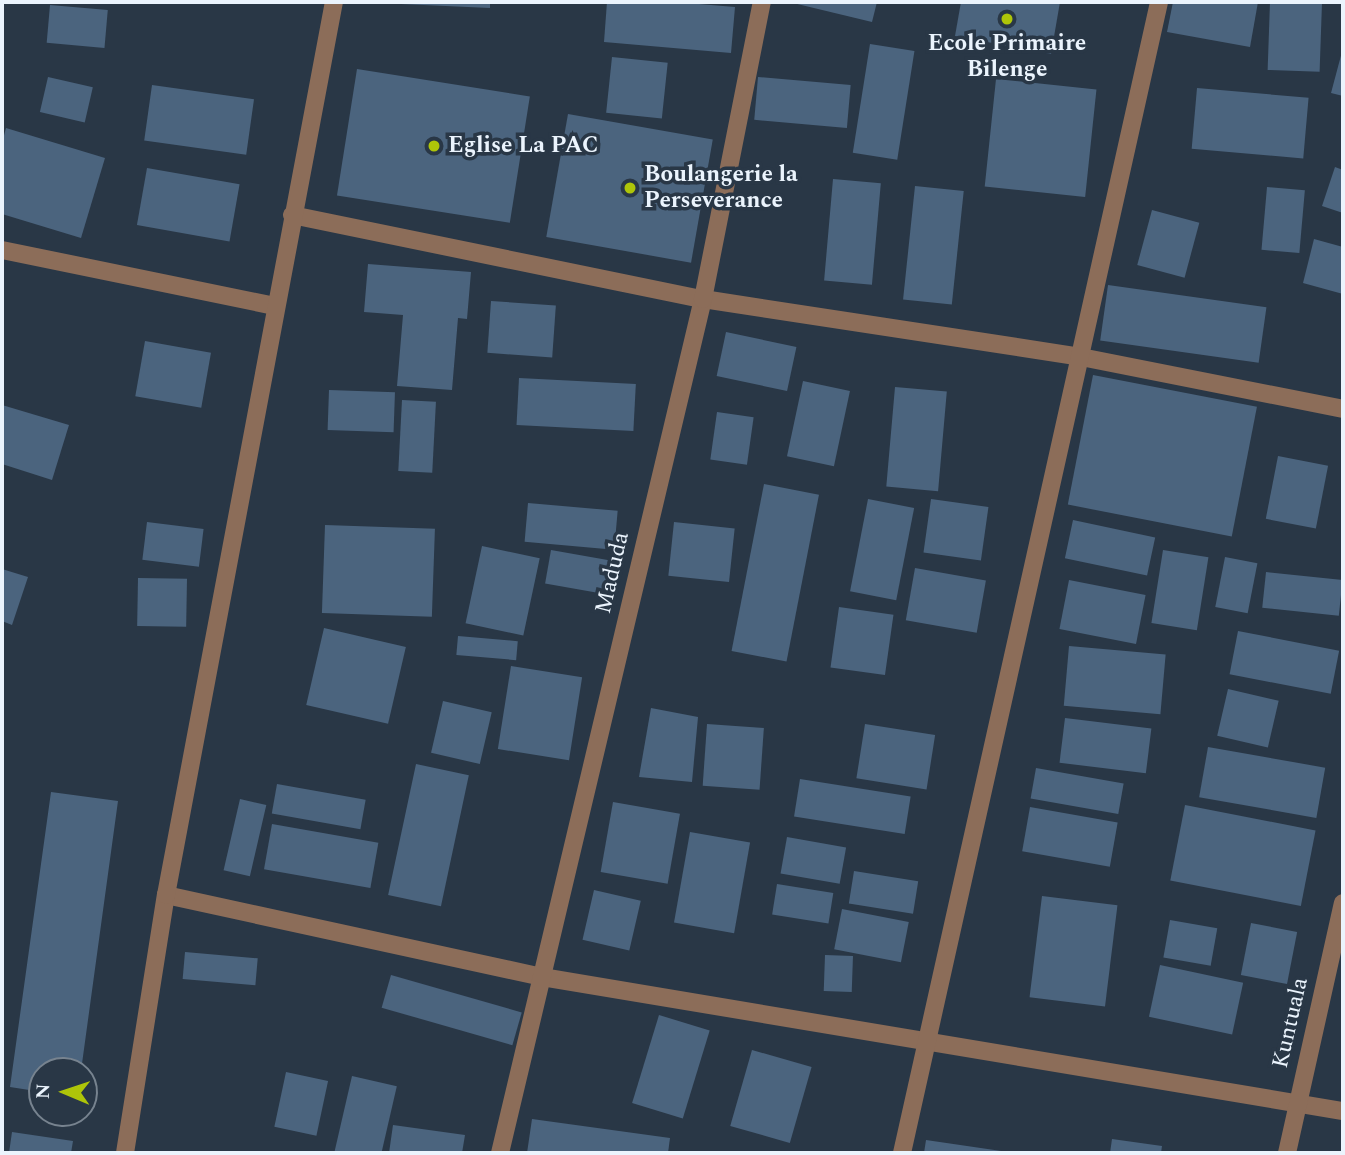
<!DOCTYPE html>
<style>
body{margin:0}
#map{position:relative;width:1345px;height:1155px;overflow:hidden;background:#293746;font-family:Spectral,serif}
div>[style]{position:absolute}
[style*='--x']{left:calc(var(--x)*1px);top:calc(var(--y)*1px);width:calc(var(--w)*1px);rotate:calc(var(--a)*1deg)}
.building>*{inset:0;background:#4b647e;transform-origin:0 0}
.street>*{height:18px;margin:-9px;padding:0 9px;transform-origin:9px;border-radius:9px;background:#8c6d59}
.dots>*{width:19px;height:19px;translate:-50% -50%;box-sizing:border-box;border:4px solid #293746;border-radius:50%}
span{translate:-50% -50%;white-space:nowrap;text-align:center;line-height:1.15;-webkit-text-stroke:7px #293746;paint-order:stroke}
.poi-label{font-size:23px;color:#ebf4fd;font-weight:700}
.left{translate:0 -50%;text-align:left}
.street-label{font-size:23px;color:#ebf4fd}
.frame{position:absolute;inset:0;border:4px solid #ebf4fd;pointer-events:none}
.north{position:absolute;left:28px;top:1057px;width:70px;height:70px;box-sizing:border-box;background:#293746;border:2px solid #77838f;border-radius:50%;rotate:272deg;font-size:19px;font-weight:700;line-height:28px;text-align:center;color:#ebf4fd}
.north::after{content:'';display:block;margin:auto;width:24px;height:32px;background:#aec509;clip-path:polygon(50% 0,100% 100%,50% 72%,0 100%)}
</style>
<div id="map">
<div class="building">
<div style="clip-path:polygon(401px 2px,490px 2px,490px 8px,401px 4px)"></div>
<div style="clip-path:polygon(607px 2px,675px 2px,735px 7px,731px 53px,604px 42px)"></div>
<div style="clip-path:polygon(789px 2px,877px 2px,872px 22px)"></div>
<div style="clip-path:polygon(961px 2px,1060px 2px,1051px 54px,955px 36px)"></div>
<div style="clip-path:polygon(1173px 2px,1258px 2px,1250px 47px,1167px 32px)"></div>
<div style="left:1270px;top:2px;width:52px;height:68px;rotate:2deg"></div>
<div style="left:50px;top:5px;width:58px;height:38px;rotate:5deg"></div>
<div style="left:870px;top:44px;width:45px;height:110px;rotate:9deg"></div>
<div style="clip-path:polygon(1343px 48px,1343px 96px,1331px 93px)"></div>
<div style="left:612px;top:57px;width:56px;height:56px;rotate:6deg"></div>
<div style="left:357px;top:69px;width:175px;height:128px;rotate:9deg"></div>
<div style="left:48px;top:77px;width:46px;height:36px;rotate:13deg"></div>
<div style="left:758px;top:77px;width:93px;height:43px;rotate:5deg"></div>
<div style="left:996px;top:79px;width:101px;height:108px;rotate:6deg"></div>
<div style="left:152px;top:85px;width:103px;height:56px;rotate:8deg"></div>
<div style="left:1197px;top:88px;width:112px;height:61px;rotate:5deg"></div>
<div style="left:568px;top:114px;width:147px;height:125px;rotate:10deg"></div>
<div style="clip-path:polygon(6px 128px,105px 158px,81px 238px,2px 214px,2px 143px)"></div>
<div style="clip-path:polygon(1335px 167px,1343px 170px,1343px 213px,1322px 206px)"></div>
<div style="left:147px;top:168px;width:94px;height:58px;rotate:10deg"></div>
<div style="left:833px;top:179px;width:48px;height:102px;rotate:5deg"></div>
<div style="left:915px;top:186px;width:49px;height:114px;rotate:6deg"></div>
<div style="left:1267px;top:187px;width:38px;height:63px;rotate:5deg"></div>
<div style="left:1152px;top:210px;width:49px;height:57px;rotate:15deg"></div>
<div style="clip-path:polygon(1314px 239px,1343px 247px,1343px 294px,1303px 283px)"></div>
<div style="clip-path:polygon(368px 264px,471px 272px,467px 319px,458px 318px,452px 390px,397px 386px,403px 315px,364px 312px)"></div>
<div style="left:1108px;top:285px;width:160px;height:56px;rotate:8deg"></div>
<div style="left:491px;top:301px;width:65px;height:52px;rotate:4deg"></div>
<div style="left:726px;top:332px;width:72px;height:45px;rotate:12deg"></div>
<div style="left:145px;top:341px;width:67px;height:56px;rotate:10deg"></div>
<div style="left:1093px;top:375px;width:167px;height:132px;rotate:11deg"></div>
<div style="left:519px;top:378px;width:117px;height:47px;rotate:3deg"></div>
<div style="left:803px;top:381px;width:48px;height:77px;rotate:12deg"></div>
<div style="left:895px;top:387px;width:52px;height:100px;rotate:5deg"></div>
<div style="left:329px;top:390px;width:66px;height:40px;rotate:2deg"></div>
<div style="left:402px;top:400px;width:34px;height:71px;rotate:3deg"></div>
<div style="clip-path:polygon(2px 405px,69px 425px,52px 480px,2px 464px)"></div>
<div style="left:717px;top:412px;width:37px;height:48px;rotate:8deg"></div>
<div style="left:1278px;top:456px;width:51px;height:64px;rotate:11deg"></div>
<div style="left:764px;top:484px;width:56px;height:170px;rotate:11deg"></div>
<div style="left:868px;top:499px;width:47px;height:94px;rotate:11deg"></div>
<div style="left:931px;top:499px;width:58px;height:54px;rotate:8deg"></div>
<div style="left:528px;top:503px;width:90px;height:39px;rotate:5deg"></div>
<div style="left:1073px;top:520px;width:84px;height:39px;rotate:12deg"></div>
<div style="left:147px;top:522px;width:57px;height:38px;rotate:7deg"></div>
<div style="left:674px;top:522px;width:61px;height:54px;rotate:6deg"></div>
<div style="left:325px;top:525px;width:110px;height:88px;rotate:2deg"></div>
<div style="left:482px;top:546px;width:59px;height:79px;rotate:12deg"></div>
<div style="left:551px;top:550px;width:69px;height:34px;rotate:10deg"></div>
<div style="left:1163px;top:550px;width:46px;height:74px;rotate:9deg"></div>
<div style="left:1225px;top:557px;width:33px;height:51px;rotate:11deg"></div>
<div style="left:915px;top:568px;width:72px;height:53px;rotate:10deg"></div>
<div style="clip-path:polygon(2px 569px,28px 577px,12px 625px,2px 621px)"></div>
<div style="left:1266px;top:572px;width:77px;height:36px;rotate:6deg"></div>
<div style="left:138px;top:578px;width:49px;height:48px;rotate:1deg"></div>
<div style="left:1069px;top:580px;width:78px;height:50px;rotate:11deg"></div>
<div style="left:839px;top:607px;width:55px;height:61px;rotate:8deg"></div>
<div style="left:324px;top:628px;width:84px;height:79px;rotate:13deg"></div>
<div style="left:1238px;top:631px;width:103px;height:44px;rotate:11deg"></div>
<div style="left:458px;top:636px;width:60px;height:19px;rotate:5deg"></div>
<div style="left:1069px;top:646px;width:97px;height:60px;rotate:5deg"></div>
<div style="left:511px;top:666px;width:72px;height:84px;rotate:9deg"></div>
<div style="left:1228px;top:689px;width:52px;height:48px;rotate:13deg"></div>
<div style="left:443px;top:701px;width:50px;height:53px;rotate:13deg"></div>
<div style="clip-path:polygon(651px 708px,698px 717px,692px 782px,639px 777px)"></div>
<div style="left:1065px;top:718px;width:87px;height:45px;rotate:7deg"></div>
<div style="left:707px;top:724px;width:57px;height:62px;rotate:4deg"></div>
<div style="left:865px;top:724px;width:71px;height:55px;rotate:9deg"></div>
<div style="left:1208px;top:747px;width:119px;height:51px;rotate:10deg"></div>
<div style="left:416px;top:764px;width:54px;height:134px;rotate:12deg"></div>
<div style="left:1036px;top:768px;width:89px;height:31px;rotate:10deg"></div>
<div style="left:800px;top:779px;width:112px;height:38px;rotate:9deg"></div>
<div style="left:277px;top:784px;width:90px;height:30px;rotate:10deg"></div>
<div style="clip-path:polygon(51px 792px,118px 801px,81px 1071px,42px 1071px,42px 1092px,10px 1087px)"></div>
<div style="left:240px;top:799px;width:27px;height:73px;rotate:13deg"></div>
<div style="left:613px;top:802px;width:68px;height:71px;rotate:10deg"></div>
<div style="left:1185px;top:805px;width:133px;height:77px;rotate:11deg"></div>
<div style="left:1030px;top:807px;width:89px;height:45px;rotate:10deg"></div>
<div style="left:272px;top:824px;width:108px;height:46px;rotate:10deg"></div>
<div style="left:690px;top:832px;width:61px;height:92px;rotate:10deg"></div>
<div style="left:787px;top:837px;width:60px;height:37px;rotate:10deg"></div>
<div style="left:854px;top:871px;width:65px;height:33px;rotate:9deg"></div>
<div style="left:777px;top:884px;width:57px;height:31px;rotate:9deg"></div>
<div style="left:594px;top:890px;width:48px;height:51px;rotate:13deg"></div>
<div style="left:1042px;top:896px;width:76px;height:102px;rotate:7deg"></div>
<div style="left:842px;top:909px;width:68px;height:41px;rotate:11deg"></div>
<div style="left:1170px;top:920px;width:48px;height:38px;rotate:10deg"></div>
<div style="left:1251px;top:923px;width:47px;height:53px;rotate:11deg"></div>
<div style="left:185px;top:952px;width:73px;height:27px;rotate:5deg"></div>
<div style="left:825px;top:955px;width:28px;height:36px;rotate:2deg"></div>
<div style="left:1160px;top:965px;width:85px;height:53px;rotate:12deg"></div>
<div style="left:391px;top:975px;width:136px;height:34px;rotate:16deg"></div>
<div style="left:659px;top:1015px;width:53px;height:92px;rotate:17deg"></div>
<div style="left:752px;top:1050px;width:62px;height:79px;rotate:16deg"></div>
<div style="left:286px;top:1072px;width:43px;height:56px;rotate:12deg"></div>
<div style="left:352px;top:1076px;width:46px;height:79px;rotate:13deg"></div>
<div style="clip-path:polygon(532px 1119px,670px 1138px,668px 1153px,527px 1153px)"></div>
<div style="clip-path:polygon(393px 1125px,465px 1135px,462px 1153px,389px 1153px)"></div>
<div style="clip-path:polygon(12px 1132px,73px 1141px,71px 1153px,9px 1153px)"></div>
<div style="clip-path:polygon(1112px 1139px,1162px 1146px,1161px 1153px,1110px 1153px)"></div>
<div style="clip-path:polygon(926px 1140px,1008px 1152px,1008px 1153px,924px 1153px)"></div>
</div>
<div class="street">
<div style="--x:292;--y:215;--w:419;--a:11.6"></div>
<div style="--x:703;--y:299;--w:382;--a:8.7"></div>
<div style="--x:1081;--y:357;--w:267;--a:11.2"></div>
<div style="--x:2;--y:250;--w:279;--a:11.6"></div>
<div style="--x:166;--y:895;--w:385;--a:12.3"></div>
<div style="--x:542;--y:977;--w:812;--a:9.5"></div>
<div style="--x:125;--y:1153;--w:261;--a:-81"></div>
<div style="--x:166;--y:895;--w:909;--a:-79.35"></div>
<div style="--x:500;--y:1153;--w:878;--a:-76.63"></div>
<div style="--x:703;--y:299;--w:303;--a:-78.8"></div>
<div style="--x:902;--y:1153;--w:1179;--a:-77.41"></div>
<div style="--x:1287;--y:1153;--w:256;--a:-77.4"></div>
</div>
<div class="dots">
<div style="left:1007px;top:19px;background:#aec509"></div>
<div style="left:434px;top:146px;background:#aec509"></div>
<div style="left:630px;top:188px;background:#aec509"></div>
</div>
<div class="poi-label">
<span style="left:1007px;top:57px">Ecole Primaire<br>Bilenge</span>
<span class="left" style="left:448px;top:146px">Eglise La PAC</span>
<span class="left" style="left:644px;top:188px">Boulangerie la<br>Perseverance</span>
</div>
<div class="street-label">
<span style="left:613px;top:573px;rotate:-77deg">Maduda</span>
<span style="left:1291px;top:1023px;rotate:-77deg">Kuntuala</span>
</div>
<div class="frame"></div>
<div class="north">N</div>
</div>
